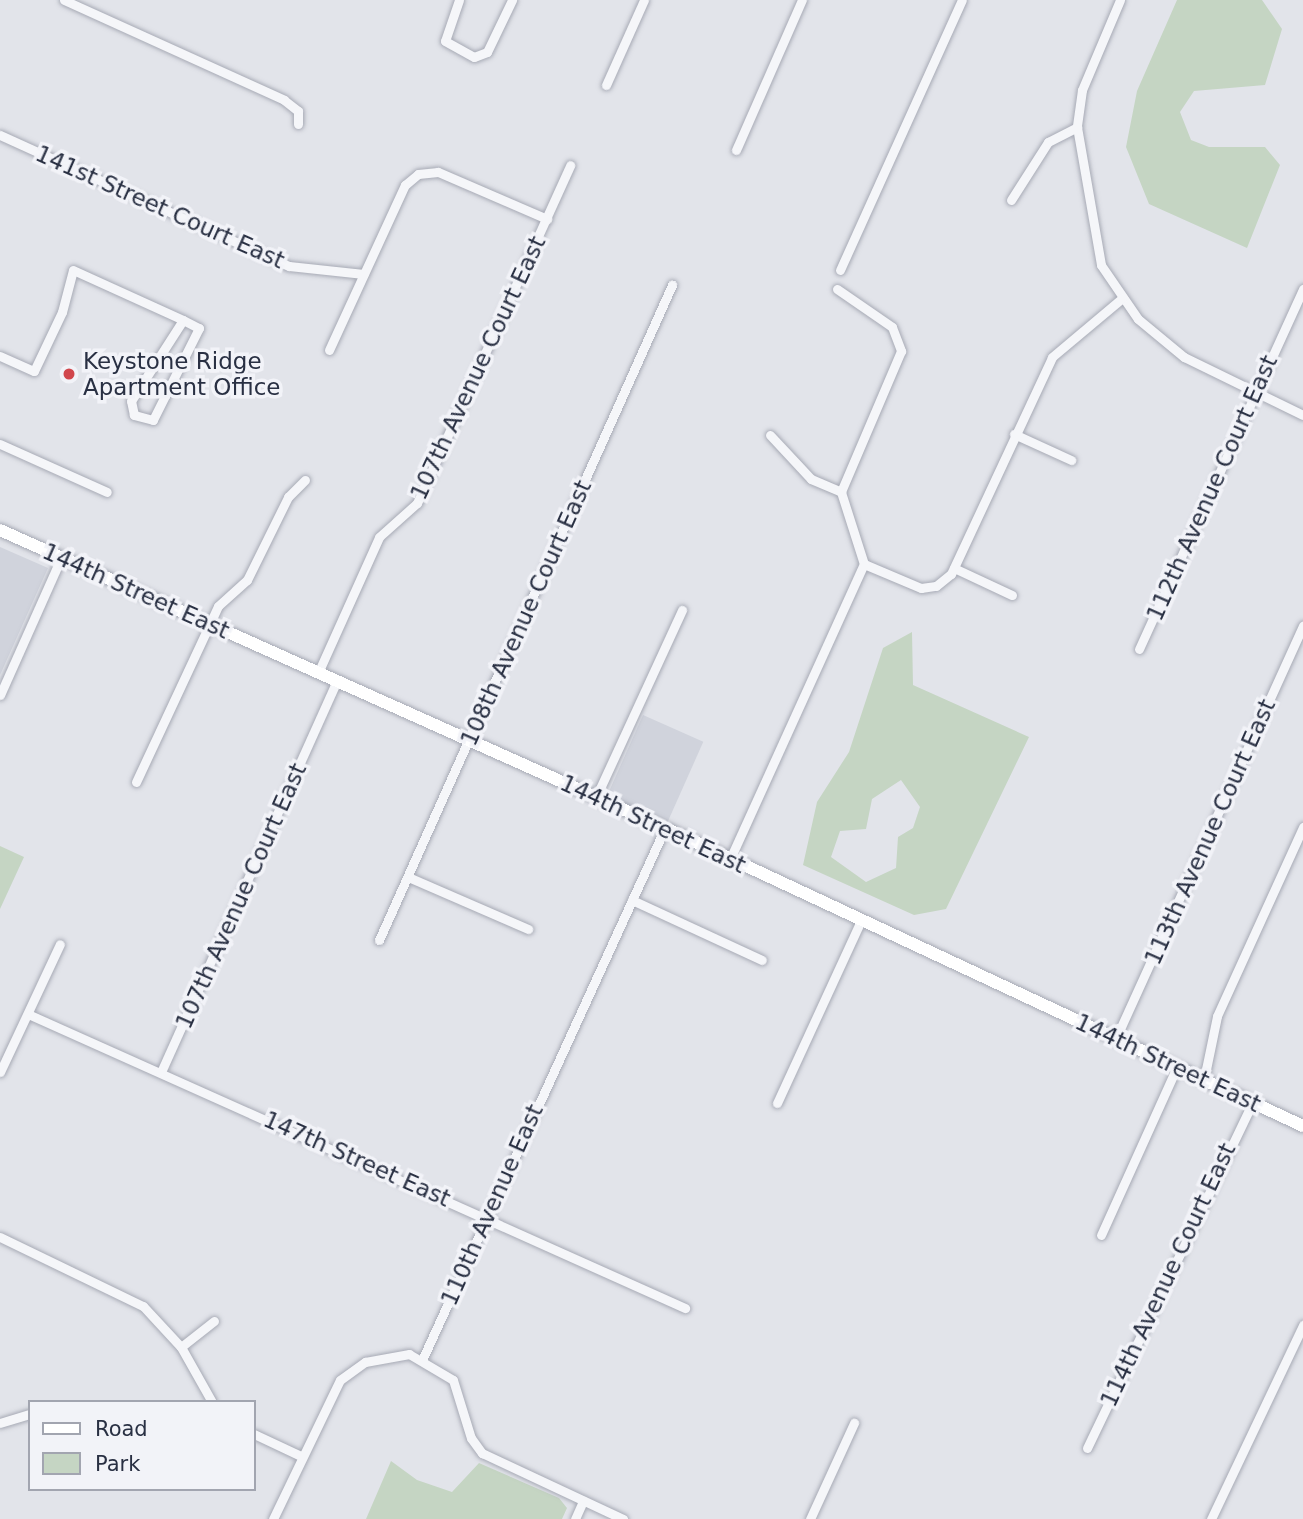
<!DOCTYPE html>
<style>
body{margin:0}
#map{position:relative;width:1303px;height:1519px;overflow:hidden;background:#e2e4ea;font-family:"DejaVu Sans",sans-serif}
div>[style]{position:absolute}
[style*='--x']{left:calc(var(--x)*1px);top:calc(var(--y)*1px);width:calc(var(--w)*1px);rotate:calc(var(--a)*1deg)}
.built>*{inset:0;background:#d0d3dc;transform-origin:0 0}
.green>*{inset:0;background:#c5d5c3}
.roads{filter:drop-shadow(0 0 2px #a7aab5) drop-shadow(0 0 2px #a7aab5)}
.street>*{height:9px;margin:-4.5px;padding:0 4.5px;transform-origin:4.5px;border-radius:4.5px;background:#f5f6f9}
.secondary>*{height:12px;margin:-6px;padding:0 6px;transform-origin:6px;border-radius:6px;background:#fff}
.dots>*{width:19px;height:19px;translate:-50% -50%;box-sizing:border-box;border:4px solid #f2f3f8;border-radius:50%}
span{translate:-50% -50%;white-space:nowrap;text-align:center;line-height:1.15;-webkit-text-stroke:7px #f2f3f8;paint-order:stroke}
.street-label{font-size:23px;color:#293043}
.poi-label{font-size:23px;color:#293043}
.left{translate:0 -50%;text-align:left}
.legend{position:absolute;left:28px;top:1400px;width:228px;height:91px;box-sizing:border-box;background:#f2f3f8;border:2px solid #a2a5b0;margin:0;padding:9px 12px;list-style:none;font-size:21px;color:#293043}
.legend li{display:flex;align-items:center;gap:14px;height:35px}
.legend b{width:35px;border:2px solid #a2a5b0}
</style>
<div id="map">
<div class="built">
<div style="clip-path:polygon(0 547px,48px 568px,0 675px)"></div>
<div style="left:643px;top:715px;width:66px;height:88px;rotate:24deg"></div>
</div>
<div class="green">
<div style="clip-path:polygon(1177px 0,1262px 0,1282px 29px,1265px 85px,1194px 91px,1180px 112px,1191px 140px,1209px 147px,1265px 147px,1280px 165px,1247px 248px,1149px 204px,1126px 147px,1137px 91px)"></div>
<div style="clip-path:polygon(evenodd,912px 632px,913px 685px,1029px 737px,946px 909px,914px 915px,803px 865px,817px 802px,849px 752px,883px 648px,912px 632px,901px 780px,920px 807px,913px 828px,898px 837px,896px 868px,866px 882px,831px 857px,840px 831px,866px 829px,872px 799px,901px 780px)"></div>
<div style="clip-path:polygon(0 846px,24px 857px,0 909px)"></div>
<div style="clip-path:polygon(391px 1461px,417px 1480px,452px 1492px,479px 1463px,559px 1498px,567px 1508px,562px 1519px,366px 1519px)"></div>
</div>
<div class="roads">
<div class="street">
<div style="--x:64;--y:0;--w:242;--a:24.4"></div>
<div style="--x:284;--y:100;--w:18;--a:38"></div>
<div style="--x:298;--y:111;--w:13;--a:90"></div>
<div style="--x:459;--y:0;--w:43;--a:108.9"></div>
<div style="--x:445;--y:41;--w:33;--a:29"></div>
<div style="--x:474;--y:57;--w:14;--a:-21"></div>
<div style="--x:487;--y:52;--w:58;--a:-64.3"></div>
<div style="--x:1120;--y:0;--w:98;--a:112.9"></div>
<div style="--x:1082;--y:90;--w:37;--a:98"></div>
<div style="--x:1077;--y:127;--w:140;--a:80.1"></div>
<div style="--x:1101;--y:265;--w:65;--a:55.6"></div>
<div style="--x:1138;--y:319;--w:60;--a:39.6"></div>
<div style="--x:1184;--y:357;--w:132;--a:26"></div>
<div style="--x:606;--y:85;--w:93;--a:-65.9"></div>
<div style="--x:0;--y:135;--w:317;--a:24.4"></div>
<div style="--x:289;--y:266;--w:75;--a:6.1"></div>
<div style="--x:736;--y:150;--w:164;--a:-66.3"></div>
<div style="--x:1011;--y:200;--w:69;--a:-57.5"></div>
<div style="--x:1048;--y:142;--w:33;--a:-27"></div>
<div style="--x:840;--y:270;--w:296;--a:-65.7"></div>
<div style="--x:837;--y:289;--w:67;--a:34.6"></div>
<div style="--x:892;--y:327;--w:26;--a:69"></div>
<div style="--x:901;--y:351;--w:153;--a:113.1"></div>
<div style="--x:329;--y:350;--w:182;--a:-65.3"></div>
<div style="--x:405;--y:185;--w:17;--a:-40"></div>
<div style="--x:418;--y:174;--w:20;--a:-6"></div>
<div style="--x:438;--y:172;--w:119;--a:23.3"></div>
<div style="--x:0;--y:356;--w:37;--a:24"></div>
<div style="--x:34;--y:371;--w:65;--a:-64.6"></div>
<div style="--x:62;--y:312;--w:43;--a:-75.3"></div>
<div style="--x:73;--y:270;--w:121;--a:24.4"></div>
<div style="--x:183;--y:320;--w:18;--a:27"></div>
<div style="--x:199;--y:328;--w:103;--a:116.6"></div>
<div style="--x:153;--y:420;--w:20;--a:-165"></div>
<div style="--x:134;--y:415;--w:14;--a:-102"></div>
<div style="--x:131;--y:401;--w:96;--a:-57.3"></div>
<div style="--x:1014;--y:434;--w:63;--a:24.5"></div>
<div style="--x:770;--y:435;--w:60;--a:47"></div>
<div style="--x:811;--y:479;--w:33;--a:23"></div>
<div style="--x:841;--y:492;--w:76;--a:72.3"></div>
<div style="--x:864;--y:564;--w:62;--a:22.8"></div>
<div style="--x:921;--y:588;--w:15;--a:-8"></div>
<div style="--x:936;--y:586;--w:19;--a:-39"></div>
<div style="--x:951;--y:574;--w:239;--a:-65"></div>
<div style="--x:1052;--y:357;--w:90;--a:-40"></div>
<div style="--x:0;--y:444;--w:117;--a:24.2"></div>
<div style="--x:954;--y:568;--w:64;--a:25"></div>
<div style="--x:1139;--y:649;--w:396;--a:-65.5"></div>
<div style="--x:318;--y:673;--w:149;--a:-65.8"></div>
<div style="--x:379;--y:537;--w:51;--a:-41.8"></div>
<div style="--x:417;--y:503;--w:371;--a:-65.6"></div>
<div style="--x:0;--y:695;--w:150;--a:-66"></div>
<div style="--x:136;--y:782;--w:194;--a:-65"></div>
<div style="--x:218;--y:606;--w:39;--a:-42"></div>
<div style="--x:247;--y:580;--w:93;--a:-63.7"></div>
<div style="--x:288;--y:497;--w:24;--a:-45"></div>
<div style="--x:596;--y:797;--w:206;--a:-65.3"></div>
<div style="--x:730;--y:859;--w:324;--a:-65.6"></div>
<div style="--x:408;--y:877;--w:131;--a:23.4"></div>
<div style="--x:632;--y:900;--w:143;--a:24.8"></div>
<div style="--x:379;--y:940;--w:718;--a:-65.9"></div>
<div style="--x:28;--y:1014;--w:720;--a:24.11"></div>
<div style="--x:1116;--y:1038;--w:453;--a:-65.6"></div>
<div style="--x:0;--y:1072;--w:141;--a:-64.9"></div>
<div style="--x:161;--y:1072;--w:429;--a:-65.8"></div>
<div style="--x:1204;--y:1079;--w:64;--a:-78.3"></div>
<div style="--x:1217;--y:1016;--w:208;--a:-65.5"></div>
<div style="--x:777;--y:1103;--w:201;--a:-65.3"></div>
<div style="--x:1101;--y:1235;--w:184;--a:-65.7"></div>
<div style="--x:0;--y:1237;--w:159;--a:25.8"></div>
<div style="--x:143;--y:1306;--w:56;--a:47.2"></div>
<div style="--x:181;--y:1347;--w:63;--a:60.6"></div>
<div style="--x:181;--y:1347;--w:42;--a:-38.2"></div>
<div style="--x:423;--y:1358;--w:583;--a:-65.46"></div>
<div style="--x:0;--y:1423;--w:31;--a:-17"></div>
<div style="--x:254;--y:1434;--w:52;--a:25.1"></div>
<div style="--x:1087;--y:1448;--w:382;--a:-64.4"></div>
<div style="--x:273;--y:1519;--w:154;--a:-64.3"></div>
<div style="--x:340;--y:1380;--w:31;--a:-36"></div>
<div style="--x:365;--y:1362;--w:45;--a:-10.3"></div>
<div style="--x:409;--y:1354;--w:51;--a:30.6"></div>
<div style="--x:453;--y:1380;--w:61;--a:72.8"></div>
<div style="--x:471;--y:1438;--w:19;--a:54"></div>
<div style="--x:482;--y:1453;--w:156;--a:25.1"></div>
<div style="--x:575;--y:1519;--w:20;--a:-66"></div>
<div style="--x:810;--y:1519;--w:106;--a:-65.4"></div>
<div style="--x:1211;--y:1519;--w:215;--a:-64.6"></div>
</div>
<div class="secondary">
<div style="--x:0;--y:530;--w:729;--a:24.14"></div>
<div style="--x:665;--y:828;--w:704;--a:25.04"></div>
</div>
</div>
<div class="dots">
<div style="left:69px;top:374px;background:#d1464c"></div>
</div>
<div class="street-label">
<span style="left:160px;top:207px;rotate:24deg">141st Street Court East</span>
<span style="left:478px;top:368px;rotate:-65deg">107th Avenue Court East</span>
<span style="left:1212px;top:488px;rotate:-66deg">112th Avenue Court East</span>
<span style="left:136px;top:591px;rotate:24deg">144th Street East</span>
<span style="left:526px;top:613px;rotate:-66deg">108th Avenue Court East</span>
<span style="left:653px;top:824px;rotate:25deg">144th Street East</span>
<span style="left:1210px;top:832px;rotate:-66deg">113th Avenue Court East</span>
<span style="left:241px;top:896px;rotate:-66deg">107th Avenue Court East</span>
<span style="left:1168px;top:1063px;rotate:25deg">144th Street East</span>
<span style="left:357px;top:1159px;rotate:24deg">147th Street East</span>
<span style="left:492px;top:1205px;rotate:-66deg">110th Avenue East</span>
<span style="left:1168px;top:1275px;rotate:-65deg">114th Avenue Court East</span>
</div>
<div class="poi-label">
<span class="left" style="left:83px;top:374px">Keystone Ridge<br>Apartment Office</span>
</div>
<ul class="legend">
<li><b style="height:9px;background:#fff"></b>Road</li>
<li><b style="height:19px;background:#c5d5c3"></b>Park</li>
</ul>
</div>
